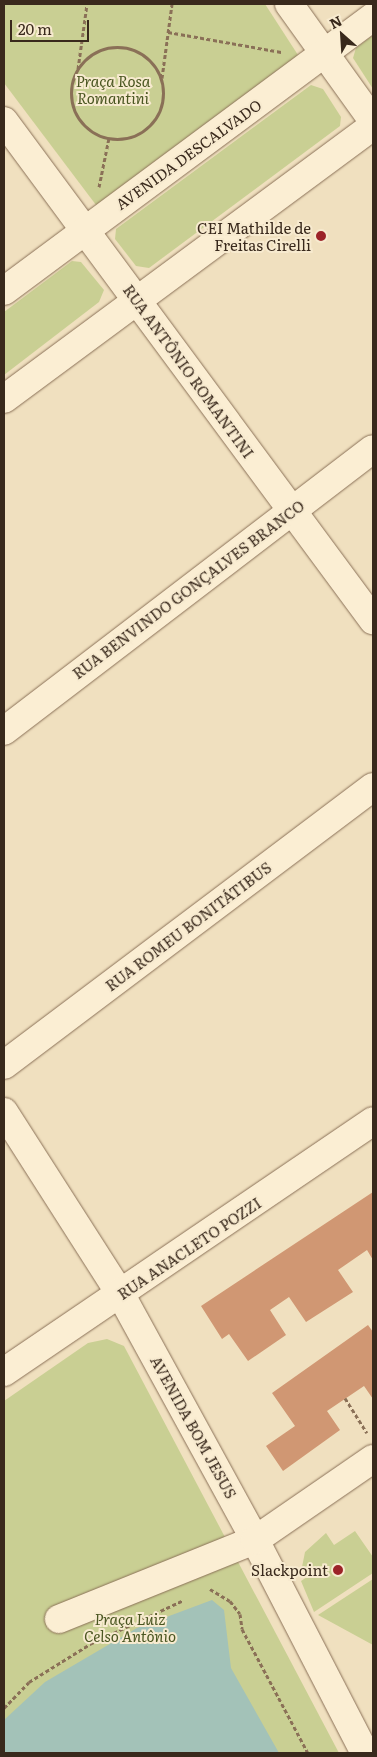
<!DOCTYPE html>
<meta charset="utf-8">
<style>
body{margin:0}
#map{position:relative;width:377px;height:1757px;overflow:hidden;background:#f0e0bf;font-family:Literata,serif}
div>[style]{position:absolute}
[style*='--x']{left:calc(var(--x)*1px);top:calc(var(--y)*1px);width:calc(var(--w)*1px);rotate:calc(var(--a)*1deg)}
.green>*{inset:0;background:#c9cf93}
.water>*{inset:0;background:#a3c2b8}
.building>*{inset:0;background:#d09773}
.path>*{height:3px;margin-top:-1.5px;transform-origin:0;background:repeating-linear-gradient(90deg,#8a7057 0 4px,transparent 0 6.5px)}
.path>.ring{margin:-1.5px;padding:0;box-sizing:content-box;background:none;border:3px solid #8a7057;border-radius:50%}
.roads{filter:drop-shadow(0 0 1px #8a7057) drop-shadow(0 0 1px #8a7057)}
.minor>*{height:28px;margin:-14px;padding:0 14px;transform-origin:14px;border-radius:14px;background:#fbeed3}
.dots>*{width:14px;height:14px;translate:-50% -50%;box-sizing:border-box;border:2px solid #f7eacf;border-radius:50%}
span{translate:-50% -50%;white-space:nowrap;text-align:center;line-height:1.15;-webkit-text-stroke:4px #f7eacf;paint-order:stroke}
.park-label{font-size:15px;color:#4a5621;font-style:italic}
.street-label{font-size:15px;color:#39291c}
.poi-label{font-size:15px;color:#39291c}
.right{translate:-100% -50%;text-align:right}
.frame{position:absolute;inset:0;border:5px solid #39291c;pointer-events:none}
.north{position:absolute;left:317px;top:10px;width:50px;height:50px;-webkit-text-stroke:4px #f7eacf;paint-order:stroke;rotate:334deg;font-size:14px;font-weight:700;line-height:20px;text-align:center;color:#39291c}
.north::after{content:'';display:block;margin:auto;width:18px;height:22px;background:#39291c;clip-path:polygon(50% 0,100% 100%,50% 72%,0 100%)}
.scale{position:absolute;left:10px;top:20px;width:79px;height:22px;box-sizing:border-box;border:2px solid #39291c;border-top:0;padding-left:6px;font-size:15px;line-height:18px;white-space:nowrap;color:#39291c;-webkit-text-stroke:4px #f7eacf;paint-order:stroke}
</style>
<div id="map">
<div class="green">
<div style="clip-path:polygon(4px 4px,265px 4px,298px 55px,96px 205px,4px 83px)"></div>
<div style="clip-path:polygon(373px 35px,373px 89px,353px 58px,356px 48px)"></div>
<div style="clip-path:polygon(311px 85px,323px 89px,341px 117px,340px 126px,149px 268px,136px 266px,115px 239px,116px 229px)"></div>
<div style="clip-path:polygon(72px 261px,81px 262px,104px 290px,99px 302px,4px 375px,4px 312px)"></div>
<div style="clip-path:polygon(107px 1339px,124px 1346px,339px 1753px,4px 1753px,4px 1401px,88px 1343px)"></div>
<div style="clip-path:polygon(355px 1531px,373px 1557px,373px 1573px,314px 1612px,301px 1581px,307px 1577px,302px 1567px,305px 1552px,326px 1533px,334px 1545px)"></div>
<div style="clip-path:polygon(373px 1579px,373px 1645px,318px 1615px)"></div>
</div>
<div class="water">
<div style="clip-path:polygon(212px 1600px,224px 1610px,231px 1668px,279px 1753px,4px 1753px,4px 1720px,45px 1682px,137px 1628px)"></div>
</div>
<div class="building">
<div style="clip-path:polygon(373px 1192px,373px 1260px,367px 1250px,338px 1270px,353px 1292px,306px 1322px,289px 1297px,270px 1310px,286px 1335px,248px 1361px,229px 1334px,222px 1339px,201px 1306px)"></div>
<div style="clip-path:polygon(368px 1325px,373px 1332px,373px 1399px,364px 1386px,327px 1411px,340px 1430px,283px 1471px,266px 1446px,295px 1426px,272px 1393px)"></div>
</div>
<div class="path">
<div style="--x:168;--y:32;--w:115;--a:10"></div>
<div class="ring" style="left:71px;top:47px;width:89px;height:89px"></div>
<div style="--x:78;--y:69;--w:66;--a:-82.1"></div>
<div style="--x:162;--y:78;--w:75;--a:-82.3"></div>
<div style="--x:99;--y:187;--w:50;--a:-78.5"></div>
<div style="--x:345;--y:1398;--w:41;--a:57.8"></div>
<div style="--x:210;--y:1589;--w:23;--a:31"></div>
<div style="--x:230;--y:1601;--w:16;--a:52"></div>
<div style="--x:240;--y:1614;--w:15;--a:82"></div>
<div style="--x:242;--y:1629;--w:140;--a:62"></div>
<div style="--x:4;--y:1708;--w:36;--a:-46"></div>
<div style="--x:29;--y:1682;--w:72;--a:-31.9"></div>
<div style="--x:90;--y:1644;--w:102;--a:-25.1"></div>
</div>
<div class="roads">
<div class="minor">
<div style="--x:289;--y:4;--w:144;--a:54.3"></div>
<div style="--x:4;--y:121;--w:621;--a:53.52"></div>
<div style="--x:4;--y:291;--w:460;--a:-36.6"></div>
<div style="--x:4;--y:399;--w:459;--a:-36.5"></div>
<div style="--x:4;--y:731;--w:464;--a:-37.4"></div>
<div style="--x:4;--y:1065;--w:462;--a:-37"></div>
<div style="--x:4;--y:1112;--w:217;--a:57.4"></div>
<div style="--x:121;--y:1295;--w:279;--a:61.3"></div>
<div style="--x:255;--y:1540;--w:240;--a:62.7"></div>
<div style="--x:4;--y:1372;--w:446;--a:-34.2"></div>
<div style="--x:59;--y:1619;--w:211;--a:-22"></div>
<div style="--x:255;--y:1540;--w:143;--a:-34.5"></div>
</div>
</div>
<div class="dots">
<div style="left:321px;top:236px;background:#9c2328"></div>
<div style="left:338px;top:1570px;background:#9c2328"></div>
</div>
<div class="park-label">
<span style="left:113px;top:89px">Praça Rosa<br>Romantini</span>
<span style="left:130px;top:1627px">Praça Luiz<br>Celso Antônio</span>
</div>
<div class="street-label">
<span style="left:188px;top:154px;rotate:-36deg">AVENIDA DESCALVADO</span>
<span style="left:189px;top:371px;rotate:54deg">RUA ANTÔNIO ROMANTINI</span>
<span style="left:188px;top:589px;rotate:-37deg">RUA BENVINDO GONÇALVES BRANCO</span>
<span style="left:188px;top:926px;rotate:-37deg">RUA ROMEU BONITÁTIBUS</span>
<span style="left:189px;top:1248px;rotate:-34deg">RUA ANACLETO POZZI</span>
<span style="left:194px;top:1427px;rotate:61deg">AVENIDA BOM JESUS</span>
</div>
<div class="poi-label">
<span class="right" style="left:311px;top:236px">CEI Mathilde de<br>Freitas Cirelli</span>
<span class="right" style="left:328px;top:1570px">Slackpoint</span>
</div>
<div class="frame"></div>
<div class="north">N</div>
<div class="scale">20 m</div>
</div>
